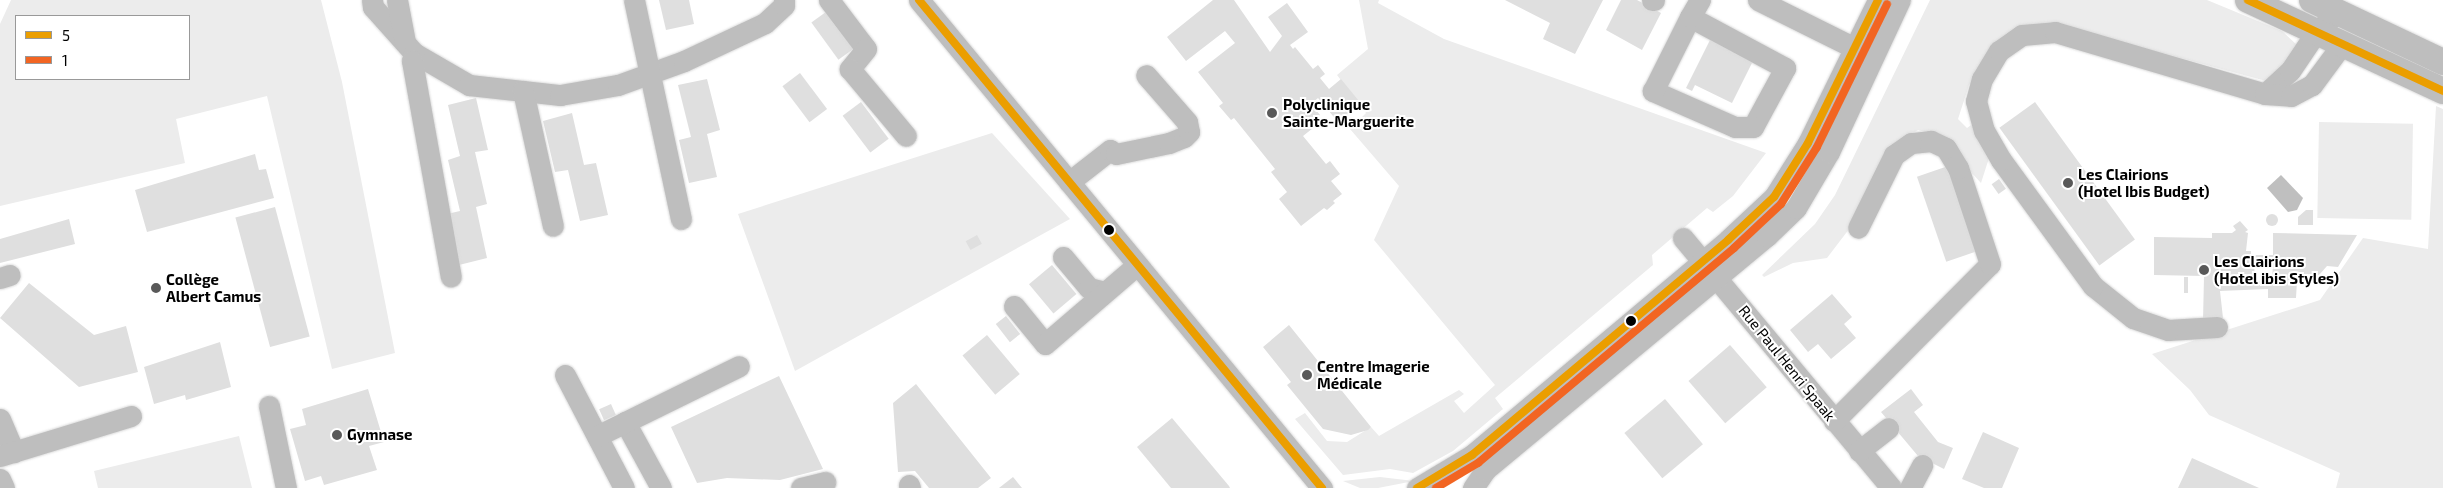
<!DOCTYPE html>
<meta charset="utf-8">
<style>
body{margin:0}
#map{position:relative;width:2443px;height:488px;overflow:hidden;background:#fff;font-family:"Exo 2",sans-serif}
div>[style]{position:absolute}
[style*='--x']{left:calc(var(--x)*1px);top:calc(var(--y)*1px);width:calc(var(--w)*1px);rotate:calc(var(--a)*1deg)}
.green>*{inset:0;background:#ececec;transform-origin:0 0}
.water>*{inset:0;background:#bfbfbf}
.building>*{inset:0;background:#dfdfdf;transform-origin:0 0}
.round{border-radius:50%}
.roads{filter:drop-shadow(0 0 1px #dbdbdb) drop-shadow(0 0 1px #dbdbdb)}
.minor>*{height:21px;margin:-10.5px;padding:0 10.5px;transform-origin:10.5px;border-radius:10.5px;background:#bebebe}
.major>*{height:26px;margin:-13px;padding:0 13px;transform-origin:13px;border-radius:13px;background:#bebebe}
.bus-1>*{height:8px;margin:-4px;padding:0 4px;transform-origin:4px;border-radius:4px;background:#eb9e00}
.bus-2>*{height:8px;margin:-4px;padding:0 4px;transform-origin:4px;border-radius:4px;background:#f26522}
.dots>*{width:14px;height:14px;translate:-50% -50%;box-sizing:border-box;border:2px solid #fff;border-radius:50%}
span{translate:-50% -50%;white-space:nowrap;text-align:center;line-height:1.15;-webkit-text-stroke:4px #fff;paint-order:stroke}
.poi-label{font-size:15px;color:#000;font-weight:700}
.left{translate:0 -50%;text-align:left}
.street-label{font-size:15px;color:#000}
.legend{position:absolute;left:15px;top:15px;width:175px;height:65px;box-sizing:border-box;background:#fff;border:1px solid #999;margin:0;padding:6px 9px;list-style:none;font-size:15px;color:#000}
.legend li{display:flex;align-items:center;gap:10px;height:25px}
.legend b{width:25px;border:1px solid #999}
</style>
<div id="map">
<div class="green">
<div style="clip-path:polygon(evenodd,11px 0,321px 0,342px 82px,395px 353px,332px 369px,267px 96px,176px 119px,185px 163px,0 206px,0 24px,11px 0,189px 16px,189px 79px,16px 79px,16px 16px,189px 16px)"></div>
<div style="clip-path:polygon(1359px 0,1379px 0,1378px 3px,1444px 39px,1766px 153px,1733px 196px,1713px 212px,1707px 208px,1652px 255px,1653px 265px,1495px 398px,1503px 409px,1453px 451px,1413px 473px,1390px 469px,1343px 475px,1295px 419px,1305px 413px,1327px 441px,1347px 442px,1371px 427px,1379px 436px,1459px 390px,1464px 394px,1454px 401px,1464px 413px,1495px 385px,1374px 240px,1399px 186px,1350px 129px,1366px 113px,1337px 75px,1368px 49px)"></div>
<div style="clip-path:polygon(1930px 0,2207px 0,2282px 31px,2297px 45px,2293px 59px,2266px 81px,2085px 32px,2002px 39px,1969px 85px,1958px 119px,1967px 128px,1974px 123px,1989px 158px,1981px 183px,1937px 135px,1918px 130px,1895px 145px,1856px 220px,1827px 258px,1793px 263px,1764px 277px,1762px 275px,1815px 224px,1835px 195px)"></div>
<div style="clip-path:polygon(2436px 106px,2443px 109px,2443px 488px,2336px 488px,2340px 473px,2209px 415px,2190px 390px,2152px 354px,2320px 300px,2363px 238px,2428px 249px)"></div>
<div style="left:2319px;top:122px;width:94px;height:96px;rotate:1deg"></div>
<div style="clip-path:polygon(992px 133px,1070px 219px,795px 371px,738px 214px)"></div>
<div style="clip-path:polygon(239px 436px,252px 488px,98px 488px,94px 471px)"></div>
<div style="clip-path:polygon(1380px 477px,1414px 481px,1378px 488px,1360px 488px,1343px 481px)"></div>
</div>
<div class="water">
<div style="clip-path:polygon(2281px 175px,2303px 198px,2297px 210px,2288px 212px,2267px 188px)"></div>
</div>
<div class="building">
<div style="clip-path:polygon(659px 0,689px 0,694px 24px,666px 30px)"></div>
<div style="clip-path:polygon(1213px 0,1234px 0,1270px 52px,1282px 36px,1268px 17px,1287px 3px,1308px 32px,1290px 45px,1293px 49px,1295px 47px,1313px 69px,1318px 65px,1325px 74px,1320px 78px,1329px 89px,1341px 79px,1363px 106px,1338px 122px,1318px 98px,1311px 104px,1320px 115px,1314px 119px,1318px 124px,1303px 136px,1326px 164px,1330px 161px,1340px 174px,1331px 181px,1342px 194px,1333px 201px,1335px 203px,1327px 210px,1324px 208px,1301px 226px,1279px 199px,1287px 192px,1271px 172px,1275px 169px,1234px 118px,1231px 120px,1219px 106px,1223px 103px,1198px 72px,1235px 43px,1225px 31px,1186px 61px,1167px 37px)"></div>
<div style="clip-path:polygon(1505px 0,1603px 0,1575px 54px,1543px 39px,1550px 23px)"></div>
<div style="clip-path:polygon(1621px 0,1637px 0,1661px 13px,1642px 50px,1606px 30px)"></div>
<div style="left:830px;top:9px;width:46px;height:23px;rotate:54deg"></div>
<div style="clip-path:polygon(1713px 34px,1756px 55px,1732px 103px,1695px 85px,1692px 91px,1686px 88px)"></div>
<div style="left:800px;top:73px;width:45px;height:22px;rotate:53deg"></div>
<div style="clip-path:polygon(707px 79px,720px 130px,707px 134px,717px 177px,689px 183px,679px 140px,691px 137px,678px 85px)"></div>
<div style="clip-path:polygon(476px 98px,488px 150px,475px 152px,487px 204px,476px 207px,487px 258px,459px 265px,447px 214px,460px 211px,448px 160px,460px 156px,448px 105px)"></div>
<div style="left:861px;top:102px;width:46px;height:23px;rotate:53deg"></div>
<div style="left:2035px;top:102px;width:170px;height:44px;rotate:54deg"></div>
<div style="clip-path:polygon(572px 113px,584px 165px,596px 163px,608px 215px,580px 221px,568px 170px,555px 172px,543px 121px)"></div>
<div style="clip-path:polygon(255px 154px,259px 170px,266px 169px,274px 198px,147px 232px,135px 190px)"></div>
<div style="left:1951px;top:165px;width:90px;height:36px;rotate:71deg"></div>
<div style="left:1999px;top:179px;width:12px;height:9px;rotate:55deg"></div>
<div style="left:275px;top:207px;width:134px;height:41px;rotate:75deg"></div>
<div style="clip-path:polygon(2306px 210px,2313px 210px,2313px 225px,2298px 225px,2298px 217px)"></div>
<div class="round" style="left:2266px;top:214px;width:12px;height:12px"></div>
<div style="clip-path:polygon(69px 219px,75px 244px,0 263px,0 239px)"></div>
<div style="clip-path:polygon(evenodd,2240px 221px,2248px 230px,2245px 232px,2248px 233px,2246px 251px,2251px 251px,2251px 255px,2273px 255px,2273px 233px,2357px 235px,2338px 267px,2327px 266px,2313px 282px,2297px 281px,2296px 298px,2268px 298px,2268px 289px,2220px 291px,2223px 318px,2203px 321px,2204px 276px,2154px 275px,2154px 237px,2212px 238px,2212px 233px,2232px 233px,2236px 230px,2233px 226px,2240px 221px,2254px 262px,2273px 263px,2272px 281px,2255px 281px,2254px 262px)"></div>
<div style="left:977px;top:235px;width:10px;height:13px;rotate:61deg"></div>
<div style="left:1052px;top:265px;width:38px;height:30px;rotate:50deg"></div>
<div style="left:2184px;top:277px;width:4px;height:16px"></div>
<div style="clip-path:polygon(29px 283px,94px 335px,126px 326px,138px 372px,79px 387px,0 318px)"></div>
<div style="clip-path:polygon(1832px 294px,1852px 317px,1844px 324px,1856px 338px,1831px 359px,1818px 344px,1808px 352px,1790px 330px)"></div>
<div style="left:1006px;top:316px;width:23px;height:13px;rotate:52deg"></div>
<div style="clip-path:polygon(1289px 325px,1371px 427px,1368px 430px,1351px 435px,1323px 429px,1287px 385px,1291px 382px,1263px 347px)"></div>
<div style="left:987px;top:335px;width:51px;height:32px;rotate:50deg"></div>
<div style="clip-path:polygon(220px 342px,231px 387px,186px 400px,185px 395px,154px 404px,144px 367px)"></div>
<div style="left:1730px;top:345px;width:56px;height:55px;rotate:49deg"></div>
<div style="clip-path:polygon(779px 376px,823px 469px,780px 480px,727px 478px,697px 483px,671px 427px)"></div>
<div style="clip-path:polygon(916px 384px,991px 478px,978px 488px,929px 488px,915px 471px,898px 472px,893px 403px)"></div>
<div style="clip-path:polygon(368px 389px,384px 442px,369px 446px,377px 470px,324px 485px,321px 476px,305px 481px,290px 429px,306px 425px,302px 409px)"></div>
<div style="clip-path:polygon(1911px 389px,1923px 405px,1914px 412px,1938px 442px,1953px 448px,1944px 469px,1918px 456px,1881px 412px)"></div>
<div style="left:1665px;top:399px;width:59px;height:53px;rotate:50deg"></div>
<div style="left:611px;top:404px;width:12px;height:13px;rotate:66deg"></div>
<div style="clip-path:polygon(1172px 418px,1229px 486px,1230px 488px,1171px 488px,1137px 447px)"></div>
<div style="clip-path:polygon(1983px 432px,2019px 448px,2002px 488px,1984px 488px,1962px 479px)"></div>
<div style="clip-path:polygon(2192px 458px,2259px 488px,2178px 488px)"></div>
<div style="clip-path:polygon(1013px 477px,1022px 488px,999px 488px)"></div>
</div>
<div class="roads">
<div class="minor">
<div style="--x:372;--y:0;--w:7;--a:82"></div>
<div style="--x:373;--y:7;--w:62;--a:48.3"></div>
<div style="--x:414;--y:53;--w:64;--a:30.2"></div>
<div style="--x:469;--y:85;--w:92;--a:6.3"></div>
<div style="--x:560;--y:95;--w:59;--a:-9.8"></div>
<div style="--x:618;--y:85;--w:70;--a:-20"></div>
<div style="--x:684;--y:61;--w:89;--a:-25.1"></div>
<div style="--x:765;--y:23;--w:26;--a:-43"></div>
<div style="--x:784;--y:5;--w:5;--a:-90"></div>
<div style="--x:397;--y:0;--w:43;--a:79.2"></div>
<div style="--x:634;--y:0;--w:224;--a:77.9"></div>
<div style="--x:829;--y:0;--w:61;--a:52.9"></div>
<div style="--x:866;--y:49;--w:26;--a:129"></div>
<div style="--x:850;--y:69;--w:87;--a:50.1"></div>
<div style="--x:919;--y:0;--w:633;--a:50.45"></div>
<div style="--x:1652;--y:0;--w:2;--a:0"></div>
<div style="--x:1758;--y:0;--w:122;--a:26.4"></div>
<div style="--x:1690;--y:17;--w:108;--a:28.2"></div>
<div style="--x:1785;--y:68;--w:67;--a:118.5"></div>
<div style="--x:1753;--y:127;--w:18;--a:180"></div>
<div style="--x:1735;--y:127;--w:90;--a:-156.3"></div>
<div style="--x:1653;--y:91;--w:83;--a:-63.4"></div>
<div style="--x:1690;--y:17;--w:20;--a:-60"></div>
<div style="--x:414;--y:53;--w:8;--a:104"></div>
<div style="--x:412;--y:61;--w:219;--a:79.8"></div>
<div style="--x:523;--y:91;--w:138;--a:77.5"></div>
<div style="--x:2265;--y:94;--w:34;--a:-43"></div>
<div style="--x:2290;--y:71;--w:48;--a:-56"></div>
<div style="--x:2317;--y:31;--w:28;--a:-42"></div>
<div style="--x:1069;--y:182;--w:52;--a:-38"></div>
<div style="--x:1110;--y:150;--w:7;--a:34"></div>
<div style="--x:1116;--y:154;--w:54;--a:-11.7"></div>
<div style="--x:1169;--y:143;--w:16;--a:-22"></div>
<div style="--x:1184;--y:137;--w:7;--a:-45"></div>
<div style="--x:1189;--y:132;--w:10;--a:-101"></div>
<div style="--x:1187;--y:122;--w:62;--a:-131.1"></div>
<div style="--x:1683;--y:238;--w:325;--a:50.2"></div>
<div style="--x:1063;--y:257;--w:40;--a:50"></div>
<div style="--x:1089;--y:288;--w:16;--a:14"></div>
<div style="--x:0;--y:278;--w:10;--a:-17"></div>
<div style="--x:1014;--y:306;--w:49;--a:50.8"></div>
<div style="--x:1045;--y:344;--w:121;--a:-40.7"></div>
<div style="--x:2217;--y:327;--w:49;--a:176.5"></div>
<div style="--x:2168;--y:330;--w:37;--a:-161"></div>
<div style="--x:2133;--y:318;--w:51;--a:-141.3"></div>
<div style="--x:2093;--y:286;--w:156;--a:-126.1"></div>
<div style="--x:2001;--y:160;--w:34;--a:-120"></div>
<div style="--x:1984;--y:131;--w:31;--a:-105"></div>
<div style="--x:1976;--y:101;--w:23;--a:-75"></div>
<div style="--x:1982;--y:79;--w:33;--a:-59"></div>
<div style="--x:1999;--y:51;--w:28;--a:-35"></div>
<div style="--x:2022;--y:35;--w:33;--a:-5"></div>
<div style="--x:2055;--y:32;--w:219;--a:16.4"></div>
<div style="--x:2265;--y:94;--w:26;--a:4"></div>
<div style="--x:2291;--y:96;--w:24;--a:-28"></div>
<div style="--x:2312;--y:85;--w:52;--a:-53.6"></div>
<div style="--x:565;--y:375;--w:127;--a:62.4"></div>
<div style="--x:269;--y:406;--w:84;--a:78.3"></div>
<div style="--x:0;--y:419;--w:36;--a:67"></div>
<div style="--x:1834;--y:421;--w:221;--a:-45.2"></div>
<div style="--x:1990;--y:264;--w:101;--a:-108.4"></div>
<div style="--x:1958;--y:168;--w:23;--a:-121"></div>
<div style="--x:1946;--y:148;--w:17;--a:-155"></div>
<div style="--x:1931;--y:141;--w:20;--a:174"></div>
<div style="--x:1911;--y:143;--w:21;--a:145"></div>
<div style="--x:1894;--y:155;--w:81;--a:116.3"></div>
<div style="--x:625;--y:422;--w:75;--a:61.4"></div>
<div style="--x:597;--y:436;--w:158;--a:-26.2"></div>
<div style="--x:1859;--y:451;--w:37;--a:-38"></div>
<div style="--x:0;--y:456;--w:137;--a:-17"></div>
<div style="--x:0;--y:479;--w:10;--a:66"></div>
<div style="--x:909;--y:485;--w:3;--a:72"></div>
<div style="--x:801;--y:488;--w:25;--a:-14"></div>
<div style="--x:1417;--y:488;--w:64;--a:-31"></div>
<div style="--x:1472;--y:455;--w:334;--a:-40"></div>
<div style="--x:1728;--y:240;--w:63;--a:-43.1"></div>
<div style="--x:1774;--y:197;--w:64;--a:-57.8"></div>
<div style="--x:1808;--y:143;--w:159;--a:-63.9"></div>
<div style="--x:1473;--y:488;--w:22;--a:-56"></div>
<div style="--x:1485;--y:470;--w:366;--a:-39.7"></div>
<div style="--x:1767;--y:236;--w:40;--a:-44"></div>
<div style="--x:1796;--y:208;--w:65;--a:-59.5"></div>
<div style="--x:1829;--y:152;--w:168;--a:-65"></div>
<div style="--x:1910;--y:488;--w:26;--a:-62"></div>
</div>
<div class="major">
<div style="--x:2248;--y:0;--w:215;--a:25"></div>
<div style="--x:2312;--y:0;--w:145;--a:25.3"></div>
</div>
</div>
<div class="bus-1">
<div style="--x:919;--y:0;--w:633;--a:50.45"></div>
<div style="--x:2248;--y:0;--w:215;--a:25"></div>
<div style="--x:1417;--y:488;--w:64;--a:-31"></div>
<div style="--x:1472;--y:455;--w:334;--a:-40"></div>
<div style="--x:1728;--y:240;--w:63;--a:-43.1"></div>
<div style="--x:1774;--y:197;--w:64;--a:-57.8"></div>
<div style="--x:1808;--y:143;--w:159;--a:-63.9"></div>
</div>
<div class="bus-2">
<div style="--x:1436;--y:488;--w:49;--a:-30.8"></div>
<div style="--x:1478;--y:463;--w:334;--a:-40"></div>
<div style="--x:1734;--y:248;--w:64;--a:-43.1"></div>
<div style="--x:1781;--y:204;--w:67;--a:-57.7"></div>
<div style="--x:1817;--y:147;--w:159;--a:-63.9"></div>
</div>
<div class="dots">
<div style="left:1272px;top:113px;background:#595959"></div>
<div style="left:2068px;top:183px;background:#595959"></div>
<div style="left:1109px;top:230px;background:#000"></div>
<div style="left:2204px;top:270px;background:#595959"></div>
<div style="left:156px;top:288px;background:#595959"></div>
<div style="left:1631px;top:321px;background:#000"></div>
<div style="left:1307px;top:375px;background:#595959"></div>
<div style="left:337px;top:435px;background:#595959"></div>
</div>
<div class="poi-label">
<span class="left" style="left:1283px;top:113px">Polyclinique<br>Sainte-Marguerite</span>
<span class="left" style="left:2078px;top:183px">Les Clairions<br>(Hotel Ibis Budget)</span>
<span class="left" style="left:2214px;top:270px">Les Clairions<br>(Hotel ibis Styles)</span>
<span class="left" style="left:166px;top:288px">Collège<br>Albert Camus</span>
<span class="left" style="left:1317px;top:375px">Centre Imagerie<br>Médicale</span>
<span class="left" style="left:347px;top:435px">Gymnase</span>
</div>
<div class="street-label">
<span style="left:1787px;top:363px;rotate:51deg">Rue Paul Henri Spaak</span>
</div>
<ul class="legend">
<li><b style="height:6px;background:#eb9e00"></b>5</li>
<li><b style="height:6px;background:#f26522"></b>1</li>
</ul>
</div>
